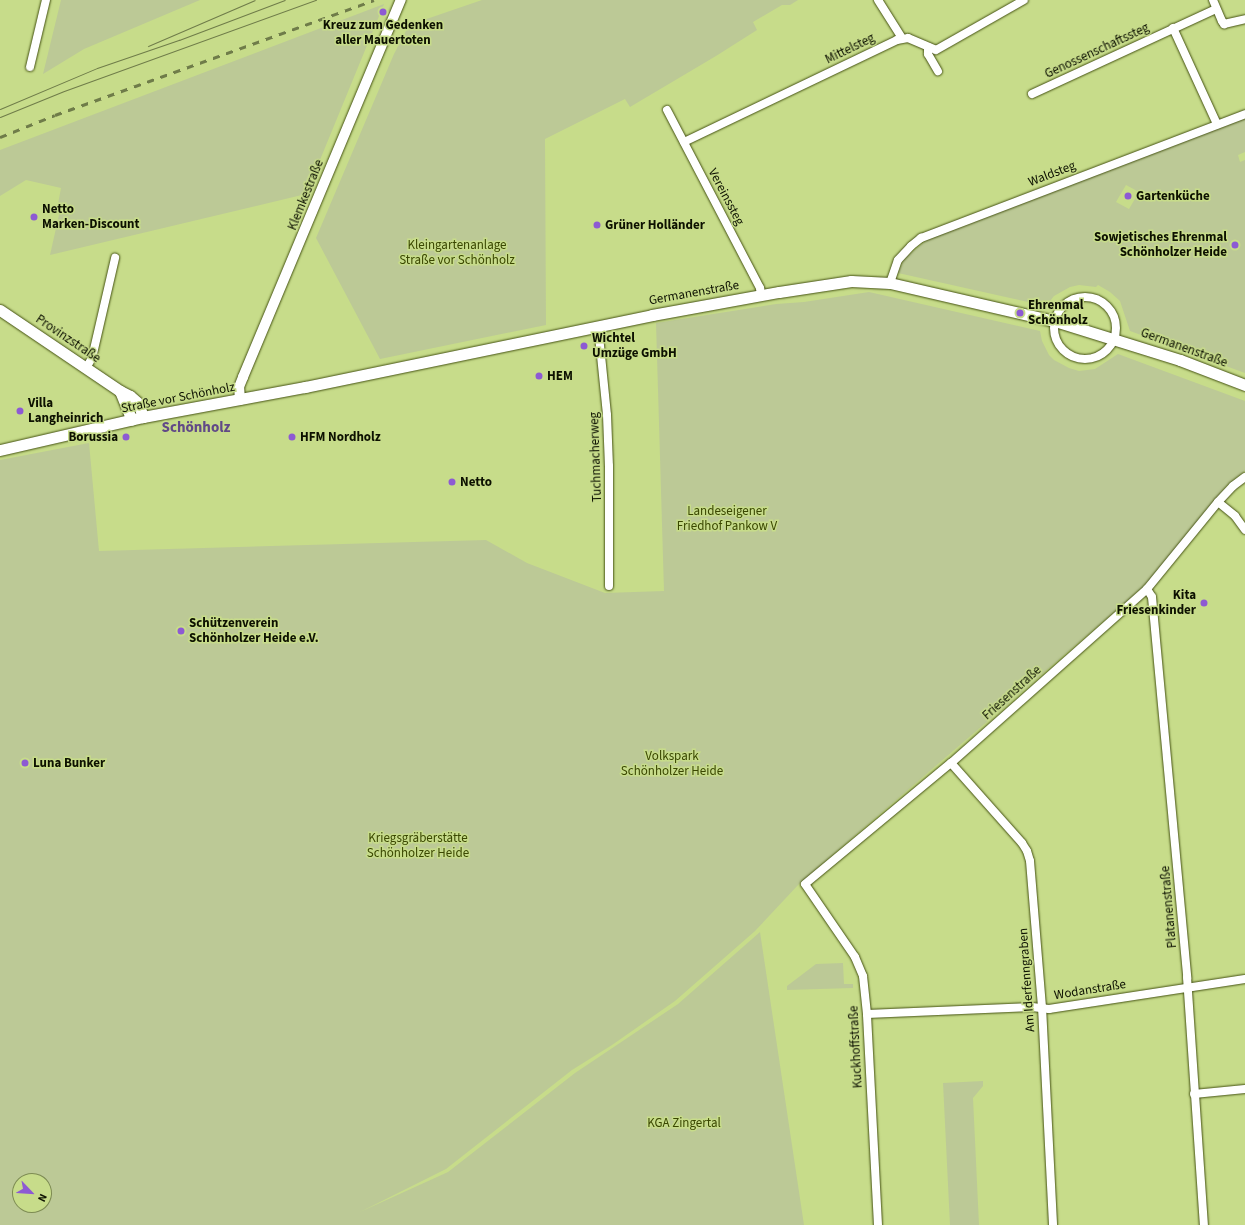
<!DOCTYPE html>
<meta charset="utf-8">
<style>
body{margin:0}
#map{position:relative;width:1245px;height:1225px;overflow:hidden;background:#c7dc8a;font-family:"Source Sans 3",sans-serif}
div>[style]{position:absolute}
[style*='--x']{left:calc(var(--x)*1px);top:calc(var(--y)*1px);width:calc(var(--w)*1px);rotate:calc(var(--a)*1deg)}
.green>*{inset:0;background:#bcc996}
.roads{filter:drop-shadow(0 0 1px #455213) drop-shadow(0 0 1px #455213)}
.minor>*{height:8px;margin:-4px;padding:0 4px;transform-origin:4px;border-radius:4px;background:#fff}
.minor>.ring{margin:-4px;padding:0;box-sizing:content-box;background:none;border:8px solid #fff;border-radius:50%}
.tertiary>*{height:10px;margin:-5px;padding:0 5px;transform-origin:5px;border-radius:5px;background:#fff}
.secondary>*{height:11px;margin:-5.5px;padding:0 5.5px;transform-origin:5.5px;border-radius:5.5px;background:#fff}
.tram>*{height:1px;margin:-0.5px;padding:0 0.5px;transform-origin:0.5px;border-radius:0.5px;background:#6f7c49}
.rail>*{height:3px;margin-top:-1.5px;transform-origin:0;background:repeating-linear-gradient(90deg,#6f7c49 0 7px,transparent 0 14px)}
.dots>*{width:11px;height:11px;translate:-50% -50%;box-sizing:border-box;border:2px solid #c7dc8a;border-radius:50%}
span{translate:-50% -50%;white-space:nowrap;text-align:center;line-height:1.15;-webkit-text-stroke:3px #c7dc8a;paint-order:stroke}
.poi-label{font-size:13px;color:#0d1100;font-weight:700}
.left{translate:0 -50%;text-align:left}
.right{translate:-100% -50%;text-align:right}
.street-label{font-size:13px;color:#0d1100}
.park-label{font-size:13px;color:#3a4701}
.quarter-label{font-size:15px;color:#614987;font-weight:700}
.north{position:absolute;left:12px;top:1173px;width:40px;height:40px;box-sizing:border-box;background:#c7dc8a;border:1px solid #7d8b53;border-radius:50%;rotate:115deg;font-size:11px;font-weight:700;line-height:16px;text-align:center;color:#0d1100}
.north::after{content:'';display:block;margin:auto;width:14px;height:18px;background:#8d5ad3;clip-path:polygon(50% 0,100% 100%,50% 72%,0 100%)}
</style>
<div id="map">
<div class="green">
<div style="clip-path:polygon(61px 0,200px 0,84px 49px,43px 74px)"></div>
<div style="clip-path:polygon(482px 0,798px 0,790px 5px,782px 5px,753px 22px,757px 30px,716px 56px,630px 107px,625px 99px,545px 139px,546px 325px,380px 359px,316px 238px,394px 54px,409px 25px)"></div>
<div style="clip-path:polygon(384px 4px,306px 194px,50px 255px,61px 206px,58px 204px,61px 188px,26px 180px,0 196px,0 150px)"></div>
<div style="clip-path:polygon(evenodd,1245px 118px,1245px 152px,1238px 155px,1240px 162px,1245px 160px,1245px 373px,1130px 331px,1120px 301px,1110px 292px,1098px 285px,1096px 287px,1079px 285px,1070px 287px,1054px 296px,1046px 306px,898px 273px,904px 259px,927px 240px,1245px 118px,1126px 185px,1139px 192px,1129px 209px,1116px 202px,1126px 185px)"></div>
<div style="clip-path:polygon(evenodd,869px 292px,1040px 331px,1042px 341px,1049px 355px,1054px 360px,1069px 368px,1079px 371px,1095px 369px,1118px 354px,1245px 401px,1245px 471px,1228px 484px,1150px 581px,800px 883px,755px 931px,675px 1001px,612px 1045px,572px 1070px,446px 1169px,360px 1212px,448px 1172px,575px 1073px,678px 1004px,760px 932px,804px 1225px,0 1225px,0 460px,89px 443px,99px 551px,486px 540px,527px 563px,605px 593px,664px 591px,656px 323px,776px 304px,804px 302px,869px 292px,20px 1181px,44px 1181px,44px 1205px,20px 1205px,20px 1181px)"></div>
<div style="clip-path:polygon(843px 963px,844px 984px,853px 984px,853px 988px,787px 990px,787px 986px,816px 964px)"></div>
<div style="clip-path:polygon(983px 1081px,983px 1086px,973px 1098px,979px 1225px,950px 1225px,943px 1083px)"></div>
</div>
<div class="roads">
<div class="minor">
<div style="--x:878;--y:0;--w:45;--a:57.7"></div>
<div style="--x:1213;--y:0;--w:23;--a:67"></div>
<div style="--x:1222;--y:21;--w:4;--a:56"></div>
<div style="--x:1224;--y:24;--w:22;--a:-13"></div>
<div style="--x:1173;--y:28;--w:106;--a:65.4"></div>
<div style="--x:928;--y:47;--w:7;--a:90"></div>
<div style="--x:928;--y:54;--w:20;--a:60"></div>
<div style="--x:30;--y:67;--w:69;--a:-76.6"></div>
<div style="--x:1032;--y:94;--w:203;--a:-24.8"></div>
<div style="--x:667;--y:110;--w:201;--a:62.4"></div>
<div style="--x:760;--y:288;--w:7;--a:82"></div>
<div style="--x:684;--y:142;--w:236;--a:-25.6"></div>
<div style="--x:897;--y:40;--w:11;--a:-10"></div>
<div style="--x:908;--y:38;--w:30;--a:23"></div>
<div style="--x:936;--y:50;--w:101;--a:-29.6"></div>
<div style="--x:890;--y:283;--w:24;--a:-71"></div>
<div style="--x:898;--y:260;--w:19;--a:-47"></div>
<div style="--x:911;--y:246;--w:13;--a:-39"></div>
<div style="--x:921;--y:238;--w:347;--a:-20.9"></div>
<div class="ring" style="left:1054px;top:297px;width:54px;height:54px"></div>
<div style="--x:598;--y:326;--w:89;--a:84.2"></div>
<div style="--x:607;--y:415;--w:51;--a:87.8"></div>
<div style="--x:609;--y:466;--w:120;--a:90"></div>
<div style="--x:86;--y:368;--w:12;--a:-59"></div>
<div style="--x:92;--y:358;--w:103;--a:-77"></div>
<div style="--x:1218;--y:502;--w:22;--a:39"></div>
<div style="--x:1235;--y:516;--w:17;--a:54"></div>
<div style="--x:1147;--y:589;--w:9;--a:58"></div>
<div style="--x:1152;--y:597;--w:382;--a:84.7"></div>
<div style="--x:1187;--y:977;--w:249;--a:86.1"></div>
<div style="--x:951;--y:763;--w:107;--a:48.4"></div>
<div style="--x:1022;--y:843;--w:9;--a:58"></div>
<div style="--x:1027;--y:851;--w:10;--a:73"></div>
<div style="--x:1030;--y:861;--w:146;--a:85.3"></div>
<div style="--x:1042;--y:1007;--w:218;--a:87.1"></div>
<div style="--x:867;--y:1014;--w:165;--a:-2.4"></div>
<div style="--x:1032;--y:1007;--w:17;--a:7"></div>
<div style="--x:1049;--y:1009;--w:198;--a:-8.7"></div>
<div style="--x:1194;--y:1094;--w:51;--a:-5.6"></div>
<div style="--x:878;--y:1225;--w:211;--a:-93"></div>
<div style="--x:867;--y:1014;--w:38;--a:-96"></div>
<div style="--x:863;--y:976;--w:21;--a:-113"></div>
<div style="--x:855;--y:957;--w:88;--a:-124.4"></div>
<div style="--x:805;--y:884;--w:190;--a:-39.7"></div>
<div style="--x:951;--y:763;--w:262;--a:-41.6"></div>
<div style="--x:1147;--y:589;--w:112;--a:-50.8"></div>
<div style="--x:1218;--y:502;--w:22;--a:-47"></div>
<div style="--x:1233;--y:486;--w:15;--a:-37"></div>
</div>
<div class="tertiary">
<div style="--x:240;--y:400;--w:13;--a:-94"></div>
<div style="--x:239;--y:387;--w:11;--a:-68"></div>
<div style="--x:243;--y:377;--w:409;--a:-67.3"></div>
</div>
<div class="secondary">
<div style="--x:0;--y:310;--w:145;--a:34"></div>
<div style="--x:120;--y:391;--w:11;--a:27"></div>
<div style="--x:130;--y:396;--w:11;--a:41"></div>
<div style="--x:138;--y:403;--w:15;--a:70"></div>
<div style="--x:120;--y:391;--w:31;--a:68"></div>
<div style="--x:0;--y:450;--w:147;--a:-13"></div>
<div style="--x:143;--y:417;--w:165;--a:-10.5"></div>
<div style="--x:305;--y:387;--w:354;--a:-11.7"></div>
<div style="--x:652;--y:315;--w:129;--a:-10.3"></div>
<div style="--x:779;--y:292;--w:73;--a:-8.7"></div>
<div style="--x:851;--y:281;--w:39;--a:3"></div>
<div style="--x:890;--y:283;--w:169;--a:13"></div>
<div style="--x:1055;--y:321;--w:131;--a:17.3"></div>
<div style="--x:1180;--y:360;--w:70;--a:21"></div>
</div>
</div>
<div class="tram">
<div style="--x:148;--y:46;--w:116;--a:-23.3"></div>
<div style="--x:0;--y:109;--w:105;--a:-22.9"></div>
<div style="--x:97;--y:68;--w:87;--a:-18.9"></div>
<div style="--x:179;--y:40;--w:113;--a:-20.7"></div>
<div style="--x:0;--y:117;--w:69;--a:-22.1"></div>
<div style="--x:64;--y:91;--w:268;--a:-19.9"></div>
</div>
<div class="rail">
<div style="--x:0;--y:137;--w:59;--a:-21.8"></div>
<div style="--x:55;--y:115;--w:339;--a:-19.8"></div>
</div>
<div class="dots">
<div style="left:383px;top:12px;background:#8d5ad3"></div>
<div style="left:1128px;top:196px;background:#8d5ad3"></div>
<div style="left:34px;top:217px;background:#8d5ad3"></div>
<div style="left:597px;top:225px;background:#8d5ad3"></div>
<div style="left:1235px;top:245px;background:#8d5ad3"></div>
<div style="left:1020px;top:313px;background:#8d5ad3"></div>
<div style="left:584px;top:346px;background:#8d5ad3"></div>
<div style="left:539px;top:376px;background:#8d5ad3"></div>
<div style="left:20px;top:411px;background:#8d5ad3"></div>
<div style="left:126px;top:437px;background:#8d5ad3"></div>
<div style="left:292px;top:437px;background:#8d5ad3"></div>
<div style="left:452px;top:482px;background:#8d5ad3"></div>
<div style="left:1204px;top:603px;background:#8d5ad3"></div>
<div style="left:181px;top:631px;background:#8d5ad3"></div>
<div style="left:25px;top:763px;background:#8d5ad3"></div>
</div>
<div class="poi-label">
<span style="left:383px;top:33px">Kreuz zum Gedenken<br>aller Mauertoten</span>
<span class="left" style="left:1136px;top:196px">Gartenküche</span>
<span class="left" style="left:42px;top:217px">Netto<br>Marken-Discount</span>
<span class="left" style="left:605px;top:225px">Grüner Holländer</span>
<span class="right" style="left:1227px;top:245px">Sowjetisches Ehrenmal<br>Schönholzer Heide</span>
<span class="left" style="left:1028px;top:313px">Ehrenmal<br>Schönholz</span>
<span class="left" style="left:592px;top:346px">Wichtel<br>Umzüge GmbH</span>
<span class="left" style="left:547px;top:376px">HEM</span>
<span class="left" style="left:28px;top:411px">Villa<br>Langheinrich</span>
<span class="right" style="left:118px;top:437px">Borussia</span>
<span class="left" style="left:300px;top:437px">HFM Nordholz</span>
<span class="left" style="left:460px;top:482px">Netto</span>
<span class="right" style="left:1196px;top:603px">Kita<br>Friesenkinder</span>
<span class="left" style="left:189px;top:631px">Schützenverein<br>Schönholzer Heide e.V.</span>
<span class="left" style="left:33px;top:763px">Luna Bunker</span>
</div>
<div class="street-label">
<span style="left:850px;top:49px;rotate:-26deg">Mittelsteg</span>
<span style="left:1097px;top:51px;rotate:-25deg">Genossenschaftssteg</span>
<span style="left:1052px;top:174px;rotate:-21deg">Waldsteg</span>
<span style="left:306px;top:195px;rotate:-68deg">Klemkestraße</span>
<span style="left:726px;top:197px;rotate:62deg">Vereinssteg</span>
<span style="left:694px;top:293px;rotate:-10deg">Germanenstraße</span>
<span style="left:68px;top:339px;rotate:34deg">Provinzstraße</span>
<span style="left:1184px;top:348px;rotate:20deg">Germanenstraße</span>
<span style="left:178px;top:398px;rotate:-11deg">Straße vor Schönholz</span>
<span style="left:596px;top:457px;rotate:-92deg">Tuchmacherweg</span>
<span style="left:1012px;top:693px;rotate:-42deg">Friesenstraße</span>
<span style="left:1169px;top:907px;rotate:-95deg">Platanenstraße</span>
<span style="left:1027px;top:980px;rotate:-94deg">Am Iderfenngraben</span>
<span style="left:1090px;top:990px;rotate:-9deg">Wodanstraße</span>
<span style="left:856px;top:1047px;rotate:-93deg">Kuckhoffstraße</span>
</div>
<div class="park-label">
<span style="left:457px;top:253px">Kleingartenanlage<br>Straße vor Schönholz</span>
<span style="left:727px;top:519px">Landeseigener<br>Friedhof Pankow V</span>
<span style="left:672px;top:764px">Volkspark<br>Schönholzer Heide</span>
<span style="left:418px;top:846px">Kriegsgräberstätte<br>Schönholzer Heide</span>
<span style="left:684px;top:1123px">KGA Zingertal</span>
</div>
<div class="quarter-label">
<span style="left:196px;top:428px">Schönholz</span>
</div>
<div class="north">N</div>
</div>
